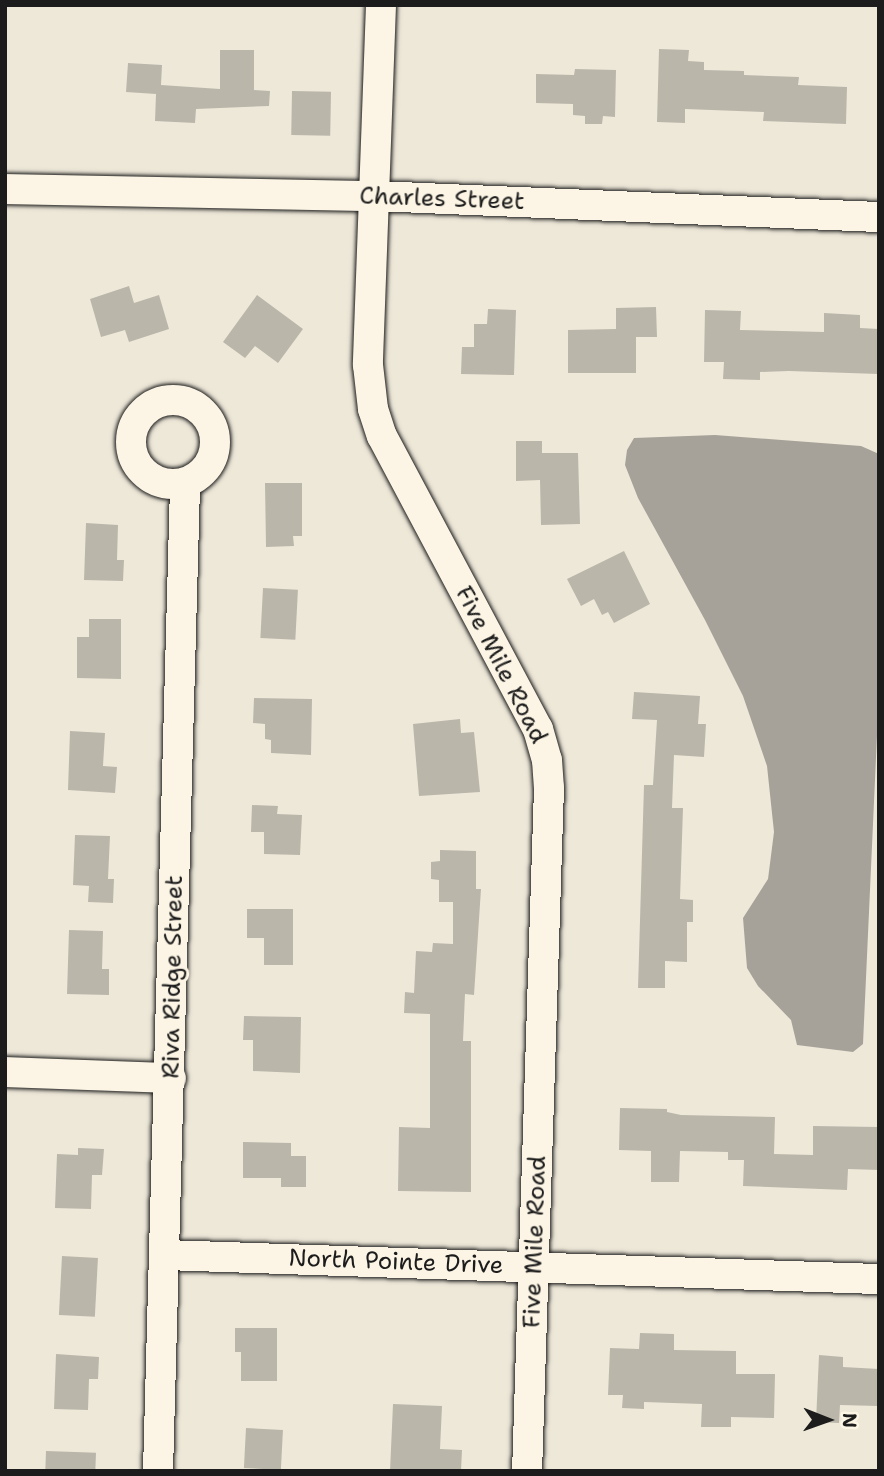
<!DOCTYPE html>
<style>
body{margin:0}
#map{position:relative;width:884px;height:1476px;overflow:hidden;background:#eee8d9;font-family:"Shantell Sans",sans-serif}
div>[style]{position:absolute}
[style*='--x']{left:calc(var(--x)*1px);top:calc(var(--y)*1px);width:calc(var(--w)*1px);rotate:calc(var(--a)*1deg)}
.water>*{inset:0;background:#a7a299}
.building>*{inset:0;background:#bab6aa;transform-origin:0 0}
.roads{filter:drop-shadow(0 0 2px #1c1c1c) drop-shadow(0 0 2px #1c1c1c)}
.minor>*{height:30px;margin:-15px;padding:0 15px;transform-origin:15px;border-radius:15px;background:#fcf5e5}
.minor>.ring{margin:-15px;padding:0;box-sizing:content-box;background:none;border:30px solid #fcf5e5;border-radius:50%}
span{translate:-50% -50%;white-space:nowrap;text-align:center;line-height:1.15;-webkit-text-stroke:6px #fcf5e5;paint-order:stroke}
.street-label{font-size:24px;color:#1c1c1c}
.frame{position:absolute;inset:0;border:7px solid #1c1c1c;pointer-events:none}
.north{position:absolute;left:793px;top:1385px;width:70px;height:70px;-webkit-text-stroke:5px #fcf5e5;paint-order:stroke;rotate:91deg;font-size:19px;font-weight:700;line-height:28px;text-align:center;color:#1c1c1c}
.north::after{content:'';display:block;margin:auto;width:24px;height:32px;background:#1c1c1c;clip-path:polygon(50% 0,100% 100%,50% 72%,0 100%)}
</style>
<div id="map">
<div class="water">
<div style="clip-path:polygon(715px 435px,861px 446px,879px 454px,879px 692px,863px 1044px,853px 1052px,797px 1045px,791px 1020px,758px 986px,747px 968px,743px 918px,768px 879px,774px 832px,767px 766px,743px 696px,705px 620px,638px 498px,625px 465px,627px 450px,634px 438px)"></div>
</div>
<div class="building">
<div style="clip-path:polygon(659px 49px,689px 50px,688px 61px,704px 62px,704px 70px,744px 71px,744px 75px,799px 77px,798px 85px,847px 87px,846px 124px,763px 121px,764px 112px,685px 109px,685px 123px,657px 122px)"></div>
<div style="clip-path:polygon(220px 50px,254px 50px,254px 90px,270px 91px,269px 106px,196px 109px,195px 123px,155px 121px,156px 94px,126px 92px,128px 63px,162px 65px,161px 85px,220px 89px)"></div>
<div style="clip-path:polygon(575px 69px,616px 70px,615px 117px,603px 116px,602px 124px,585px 124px,585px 116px,573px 115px,573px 104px,536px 103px,536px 74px,574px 75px)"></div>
<div style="left:292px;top:91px;width:39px;height:44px;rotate:1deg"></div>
<div style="clip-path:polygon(129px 286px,134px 303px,159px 295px,169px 329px,129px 342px,125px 330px,101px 337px,90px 299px)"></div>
<div style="clip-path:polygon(257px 295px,303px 329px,278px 363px,255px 346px,245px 358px,223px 342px)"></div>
<div style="clip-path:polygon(656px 307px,657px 337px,636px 337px,636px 373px,568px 373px,568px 330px,616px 329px,616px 308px)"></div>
<div style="clip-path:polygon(488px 309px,516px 310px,514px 375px,461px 374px,462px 347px,474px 347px,474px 324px,487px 324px)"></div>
<div style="clip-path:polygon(705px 310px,741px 311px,740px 330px,824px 332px,824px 313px,860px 315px,860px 328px,879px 329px,879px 374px,789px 371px,760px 372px,760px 380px,723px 379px,724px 362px,704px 362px)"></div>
<div style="clip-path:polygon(516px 441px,542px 441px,542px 453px,578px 453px,580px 524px,541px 525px,540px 480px,516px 481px)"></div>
<div style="clip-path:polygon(265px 483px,302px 483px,302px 536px,293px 536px,294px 546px,266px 547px)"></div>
<div style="clip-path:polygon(86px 523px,118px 525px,117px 560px,124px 560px,123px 581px,84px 580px)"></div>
<div style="clip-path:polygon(624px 551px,650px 604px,614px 623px,608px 612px,602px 615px,594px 599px,581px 606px,567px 579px)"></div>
<div style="left:263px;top:588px;width:35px;height:50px;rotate:3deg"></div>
<div style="clip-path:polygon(89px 619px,121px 619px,121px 679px,77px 678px,77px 637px,89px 637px)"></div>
<div style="clip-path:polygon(634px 692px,700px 696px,698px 724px,706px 724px,704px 757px,674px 755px,672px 808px,683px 808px,680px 899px,693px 900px,693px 922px,687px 922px,687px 962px,665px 961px,665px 988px,638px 988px,644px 785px,653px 785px,657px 720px,632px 719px)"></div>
<div style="clip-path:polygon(254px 698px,312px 699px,311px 755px,271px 753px,271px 740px,265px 739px,265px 724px,253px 723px)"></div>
<div style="clip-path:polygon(460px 719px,461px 733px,474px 732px,480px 792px,419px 796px,413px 724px)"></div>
<div style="clip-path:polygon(70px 731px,105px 733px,103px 766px,117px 767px,115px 793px,68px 790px)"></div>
<div style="clip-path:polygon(252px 805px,278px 806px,277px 814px,302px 815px,300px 855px,264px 854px,264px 832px,251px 832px)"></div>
<div style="clip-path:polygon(75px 835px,110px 836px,108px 879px,114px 879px,113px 903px,88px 902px,89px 886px,73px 885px)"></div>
<div style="clip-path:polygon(440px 850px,476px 851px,476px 889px,481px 889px,474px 995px,465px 994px,463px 1041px,471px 1041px,471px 1192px,398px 1191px,399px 1127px,430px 1128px,430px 1014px,404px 1013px,405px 992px,414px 993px,416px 951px,432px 952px,433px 943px,453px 944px,453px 902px,439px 902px,439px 880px,431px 879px,431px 862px,440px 861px)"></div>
<div style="clip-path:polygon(247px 909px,293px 909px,293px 965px,264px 965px,264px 938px,247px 938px)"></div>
<div style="clip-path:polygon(69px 930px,103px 931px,102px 969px,109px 969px,109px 995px,67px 994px)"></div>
<div style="clip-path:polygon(244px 1016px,301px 1017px,300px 1073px,253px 1071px,253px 1040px,243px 1040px)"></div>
<div style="clip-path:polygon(620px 1108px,667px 1109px,667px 1112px,681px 1115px,775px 1117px,774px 1154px,813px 1155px,813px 1126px,879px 1127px,879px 1170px,848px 1169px,847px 1190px,743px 1186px,744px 1160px,728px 1160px,728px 1152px,680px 1151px,679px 1182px,651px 1182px,651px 1151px,619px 1150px)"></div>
<div style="clip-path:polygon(243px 1142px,291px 1143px,291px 1156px,306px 1156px,306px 1187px,281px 1187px,281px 1178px,243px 1178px)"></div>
<div style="clip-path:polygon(78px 1148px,104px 1149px,102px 1175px,92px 1175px,91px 1209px,55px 1208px,57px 1154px,78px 1155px)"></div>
<div style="left:62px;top:1256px;width:36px;height:59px;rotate:3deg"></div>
<div style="clip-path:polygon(235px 1328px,277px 1328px,277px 1381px,241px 1381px,241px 1352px,235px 1352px)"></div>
<div style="clip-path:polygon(640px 1333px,674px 1334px,674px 1350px,736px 1351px,736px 1374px,775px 1374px,774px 1418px,731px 1417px,731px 1427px,701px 1427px,702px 1404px,644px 1402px,644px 1409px,622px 1408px,623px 1395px,608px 1395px,610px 1348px,639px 1349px)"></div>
<div style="clip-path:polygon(56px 1354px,99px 1357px,98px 1379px,89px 1379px,88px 1410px,54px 1409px)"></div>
<div style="clip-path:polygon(819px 1355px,843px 1357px,843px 1367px,879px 1369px,878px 1406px,840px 1405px,839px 1423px,816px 1422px)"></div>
<div style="clip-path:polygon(393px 1404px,442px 1406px,440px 1449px,462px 1450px,461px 1471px,390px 1471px)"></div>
<div style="left:246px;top:1428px;width:37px;height:40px;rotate:3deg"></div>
<div style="left:46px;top:1451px;width:50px;height:20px;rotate:2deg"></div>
</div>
<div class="roads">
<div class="minor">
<div style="--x:381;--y:5;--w:360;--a:92.1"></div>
<div style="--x:368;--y:365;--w:44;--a:83.5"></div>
<div style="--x:373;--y:409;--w:28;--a:72"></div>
<div style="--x:382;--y:436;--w:332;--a:62"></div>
<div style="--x:538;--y:729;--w:32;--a:74"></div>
<div style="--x:547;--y:760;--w:28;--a:86"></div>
<div style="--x:549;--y:788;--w:683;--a:91.84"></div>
<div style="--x:5;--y:189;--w:370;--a:1.1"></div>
<div style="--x:375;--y:196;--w:504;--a:2.39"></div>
<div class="ring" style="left:131px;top:400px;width:54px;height:54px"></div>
<div style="--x:5;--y:1072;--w:166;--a:2.1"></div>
<div style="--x:165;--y:1255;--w:714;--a:1.93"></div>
<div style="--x:158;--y:1471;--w:988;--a:-88.43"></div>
</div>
</div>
<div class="street-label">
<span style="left:442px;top:199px;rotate:2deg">Charles Street</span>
<span style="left:501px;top:665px;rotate:63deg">Five Mile Road</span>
<span style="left:173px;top:977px;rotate:-89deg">Riva Ridge Street</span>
<span style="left:535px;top:1242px;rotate:-88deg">Five Mile Road</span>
<span style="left:396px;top:1262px;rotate:2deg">North Pointe Drive</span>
</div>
<div class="frame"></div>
<div class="north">N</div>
</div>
